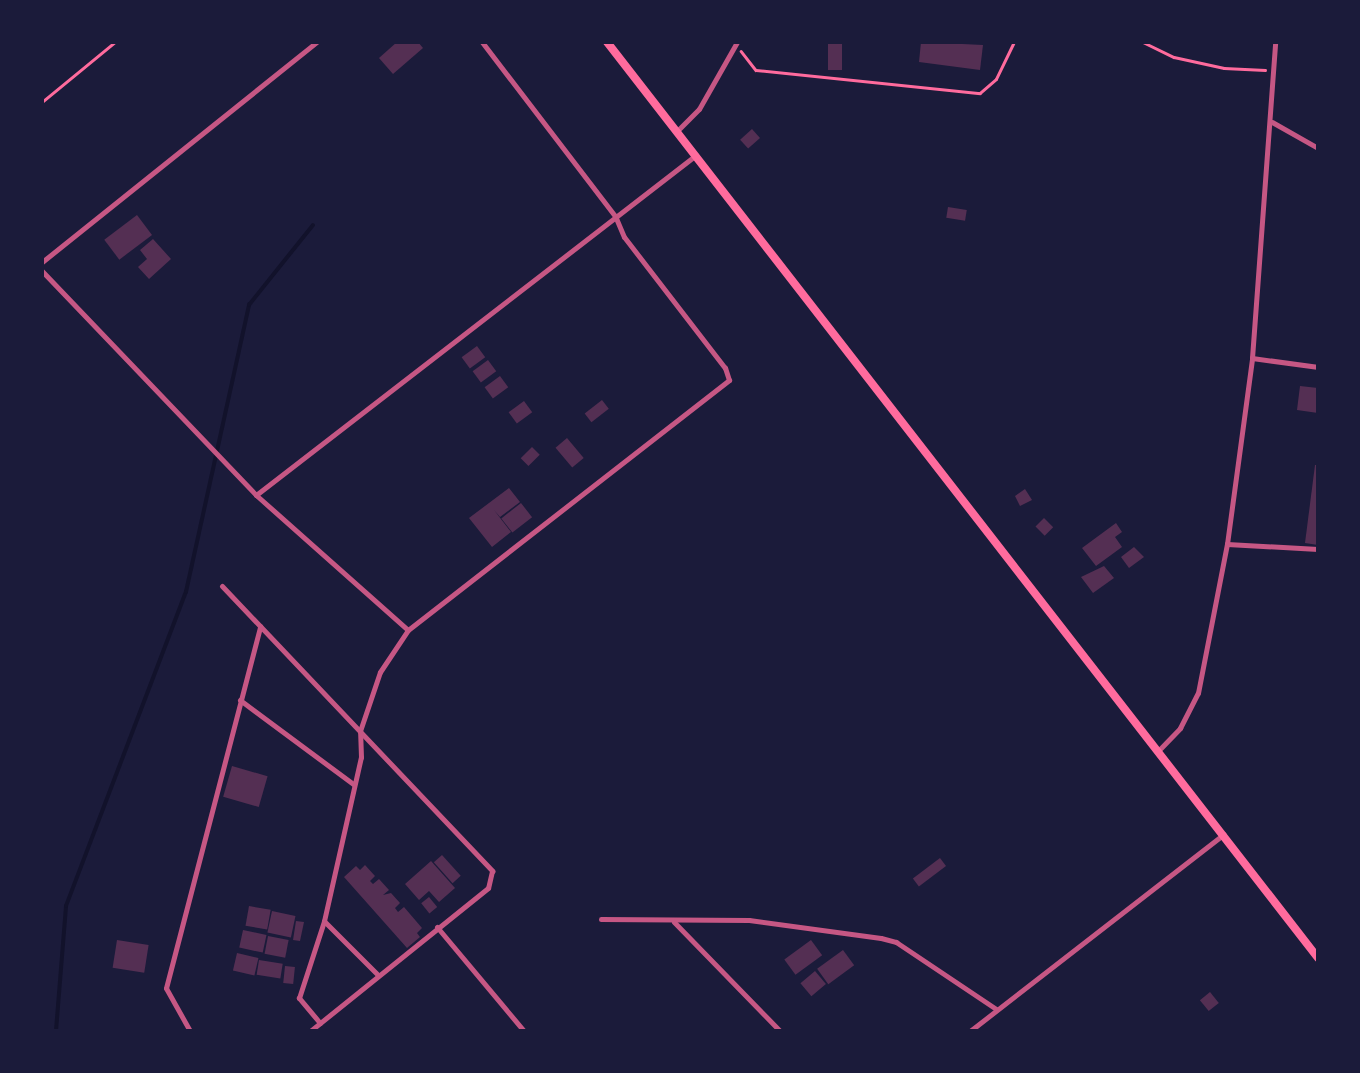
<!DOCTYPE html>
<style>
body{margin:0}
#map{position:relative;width:1360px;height:1073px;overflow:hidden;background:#1b1b3a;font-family:"Work Sans",sans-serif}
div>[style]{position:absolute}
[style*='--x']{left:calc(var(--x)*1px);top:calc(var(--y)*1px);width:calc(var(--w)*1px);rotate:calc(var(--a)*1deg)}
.stream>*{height:3.5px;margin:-1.75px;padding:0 1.75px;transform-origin:1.75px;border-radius:1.75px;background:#12122b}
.building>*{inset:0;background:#542f53;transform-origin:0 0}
.path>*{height:2.5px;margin:-1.25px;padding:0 1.25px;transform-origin:1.25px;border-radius:1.25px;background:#ff6b9d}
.minor>*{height:5px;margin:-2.5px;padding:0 2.5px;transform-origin:2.5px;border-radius:2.5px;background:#c65784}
.secondary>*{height:8px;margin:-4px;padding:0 4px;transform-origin:4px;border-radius:4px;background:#ff6b9d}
span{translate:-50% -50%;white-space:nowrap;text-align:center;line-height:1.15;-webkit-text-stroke:7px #1b1b3a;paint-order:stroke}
.frame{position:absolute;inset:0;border:44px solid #1b1b3a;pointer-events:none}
</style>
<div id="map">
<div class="stream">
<div style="--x:56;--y:1031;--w:125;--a:-85.4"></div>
<div style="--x:66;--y:906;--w:336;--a:-69.1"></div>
<div style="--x:186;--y:592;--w:294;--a:-77.6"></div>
<div style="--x:249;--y:305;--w:102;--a:-51.3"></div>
</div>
<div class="building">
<div style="clip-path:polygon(397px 42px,418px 42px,423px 48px,393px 74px,379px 58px)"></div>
<div style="left:828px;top:42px;width:14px;height:28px"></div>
<div style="clip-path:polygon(921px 42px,983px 45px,980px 70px,919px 62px)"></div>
<div style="left:752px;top:129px;width:12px;height:16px;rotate:48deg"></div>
<div style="left:948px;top:207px;width:19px;height:11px;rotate:9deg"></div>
<div style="left:137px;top:215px;width:25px;height:41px;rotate:53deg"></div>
<div style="clip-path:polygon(153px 239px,171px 259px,149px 279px,138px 267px,147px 259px,140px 250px)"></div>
<div style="left:477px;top:346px;width:14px;height:19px;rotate:54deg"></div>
<div style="left:488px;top:360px;width:14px;height:19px;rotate:54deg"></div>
<div style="left:500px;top:376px;width:14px;height:19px;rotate:54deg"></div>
<div style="clip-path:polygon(1300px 386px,1318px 388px,1318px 413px,1297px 410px)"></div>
<div style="left:602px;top:400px;width:11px;height:22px;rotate:52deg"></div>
<div style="left:524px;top:401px;width:14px;height:19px;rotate:54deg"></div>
<div style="left:567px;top:438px;width:26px;height:15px;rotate:50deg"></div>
<div style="left:532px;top:447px;width:11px;height:16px;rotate:45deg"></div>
<div style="clip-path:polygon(1315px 465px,1318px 465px,1318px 545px,1305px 543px)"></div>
<div style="clip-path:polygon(509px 488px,520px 502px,500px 517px,494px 510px,511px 532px,492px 547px,469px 518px)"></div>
<div style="clip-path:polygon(1025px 489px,1032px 500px,1020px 506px,1015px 496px)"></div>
<div style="left:521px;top:503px;width:18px;height:25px;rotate:52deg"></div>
<div style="left:1044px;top:518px;width:13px;height:12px;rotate:45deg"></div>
<div style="clip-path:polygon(1116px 523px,1122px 532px,1115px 537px,1122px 547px,1096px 566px,1082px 548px)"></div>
<div style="clip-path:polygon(1134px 547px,1144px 557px,1129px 568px,1121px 557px)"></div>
<div style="clip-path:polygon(1104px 566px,1114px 578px,1093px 593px,1081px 577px)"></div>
<div style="left:232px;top:766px;width:37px;height:32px;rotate:16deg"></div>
<div style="left:442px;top:855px;width:28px;height:11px;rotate:48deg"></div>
<div style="left:940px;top:858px;width:10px;height:34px;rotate:53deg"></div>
<div style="clip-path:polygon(431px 861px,455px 888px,439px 902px,429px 891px,419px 900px,405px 884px)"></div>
<div style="clip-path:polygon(365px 865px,375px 876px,370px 881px,373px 884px,379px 879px,389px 890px,383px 895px,391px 893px,400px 903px,395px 908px,398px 912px,404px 907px,422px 928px,417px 933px,420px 937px,407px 948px,344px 877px,356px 866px,360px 870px)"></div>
<div style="left:429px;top:897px;width:13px;height:10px;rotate:51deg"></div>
<div style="left:249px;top:906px;width:22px;height:20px;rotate:10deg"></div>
<div style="left:272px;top:911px;width:24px;height:22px;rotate:12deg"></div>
<div style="clip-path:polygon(296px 921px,304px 922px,300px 941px,293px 940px)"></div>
<div style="left:243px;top:930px;width:24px;height:18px;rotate:12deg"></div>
<div style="left:268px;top:936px;width:21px;height:18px;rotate:11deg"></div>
<div style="left:117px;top:940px;width:32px;height:28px;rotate:9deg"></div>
<div style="left:811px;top:940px;width:19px;height:33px;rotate:54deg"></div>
<div style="left:843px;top:950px;width:19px;height:32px;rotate:54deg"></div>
<div style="left:237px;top:953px;width:22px;height:18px;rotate:13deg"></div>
<div style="left:259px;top:960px;width:24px;height:15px;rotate:9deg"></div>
<div style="left:285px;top:966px;width:10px;height:17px;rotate:6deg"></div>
<div style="left:815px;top:971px;width:17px;height:19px;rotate:50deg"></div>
<div style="left:1210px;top:992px;width:14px;height:13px;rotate:51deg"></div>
</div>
<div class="path">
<div style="--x:1143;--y:42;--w:34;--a:26"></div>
<div style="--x:1174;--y:57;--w:51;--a:12.4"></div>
<div style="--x:1224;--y:68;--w:41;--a:2.8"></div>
<div style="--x:741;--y:51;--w:24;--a:52"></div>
<div style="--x:756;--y:70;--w:225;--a:5.9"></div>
<div style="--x:980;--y:93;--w:21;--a:-41"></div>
<div style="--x:996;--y:79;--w:41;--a:-64.1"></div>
<div style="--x:42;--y:102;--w:94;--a:-39.4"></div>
</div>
<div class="minor">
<div style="--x:1272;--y:122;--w:53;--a:29.5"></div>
<div style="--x:677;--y:131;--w:31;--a:-45"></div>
<div style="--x:699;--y:109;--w:77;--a:-60.4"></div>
<div style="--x:42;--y:262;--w:352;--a:-38.7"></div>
<div style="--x:42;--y:271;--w:310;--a:46.3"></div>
<div style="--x:256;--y:495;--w:203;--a:41.6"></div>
<div style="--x:1252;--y:358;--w:67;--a:7.8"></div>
<div style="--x:256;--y:495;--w:556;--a:-37.69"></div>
<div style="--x:1227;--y:544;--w:91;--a:3.1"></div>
<div style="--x:222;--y:586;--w:393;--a:46.5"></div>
<div style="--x:492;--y:871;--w:17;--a:103"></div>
<div style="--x:488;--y:888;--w:228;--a:141.2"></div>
<div style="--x:240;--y:700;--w:141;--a:36.6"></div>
<div style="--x:1158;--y:751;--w:32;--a:-46"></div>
<div style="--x:1180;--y:728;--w:39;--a:-63"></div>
<div style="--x:1198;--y:693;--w:152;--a:-79"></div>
<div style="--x:1227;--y:544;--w:188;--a:-82.3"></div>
<div style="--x:1252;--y:358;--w:317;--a:-85.8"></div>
<div style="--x:601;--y:919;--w:148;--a:0.4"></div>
<div style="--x:749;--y:920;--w:133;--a:7.8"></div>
<div style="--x:881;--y:938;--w:16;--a:15"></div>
<div style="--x:896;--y:942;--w:120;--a:33.8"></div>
<div style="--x:324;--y:921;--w:75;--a:45"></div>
<div style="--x:674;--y:922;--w:152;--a:45.8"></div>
<div style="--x:437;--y:927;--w:136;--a:50.1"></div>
<div style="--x:320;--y:1023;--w:33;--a:-130"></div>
<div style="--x:299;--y:998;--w:81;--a:-72"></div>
<div style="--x:324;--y:921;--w:168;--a:-77.3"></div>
<div style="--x:361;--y:757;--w:26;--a:-92"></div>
<div style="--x:360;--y:731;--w:62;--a:-71.3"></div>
<div style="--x:380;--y:672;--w:50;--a:-56.3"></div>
<div style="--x:408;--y:630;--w:407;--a:-37.9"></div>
<div style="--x:729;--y:380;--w:13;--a:-108"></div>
<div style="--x:725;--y:368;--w:165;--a:-127.6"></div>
<div style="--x:624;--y:237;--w:23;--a:-113"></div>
<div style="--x:615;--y:216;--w:219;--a:-127.4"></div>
<div style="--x:190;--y:1031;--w:49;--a:-119.2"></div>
<div style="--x:166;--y:988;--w:374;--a:-75.4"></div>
<div style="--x:970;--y:1031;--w:321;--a:-37.8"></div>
</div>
<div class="secondary">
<div style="--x:607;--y:42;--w:1160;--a:52.18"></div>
</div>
<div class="frame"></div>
</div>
